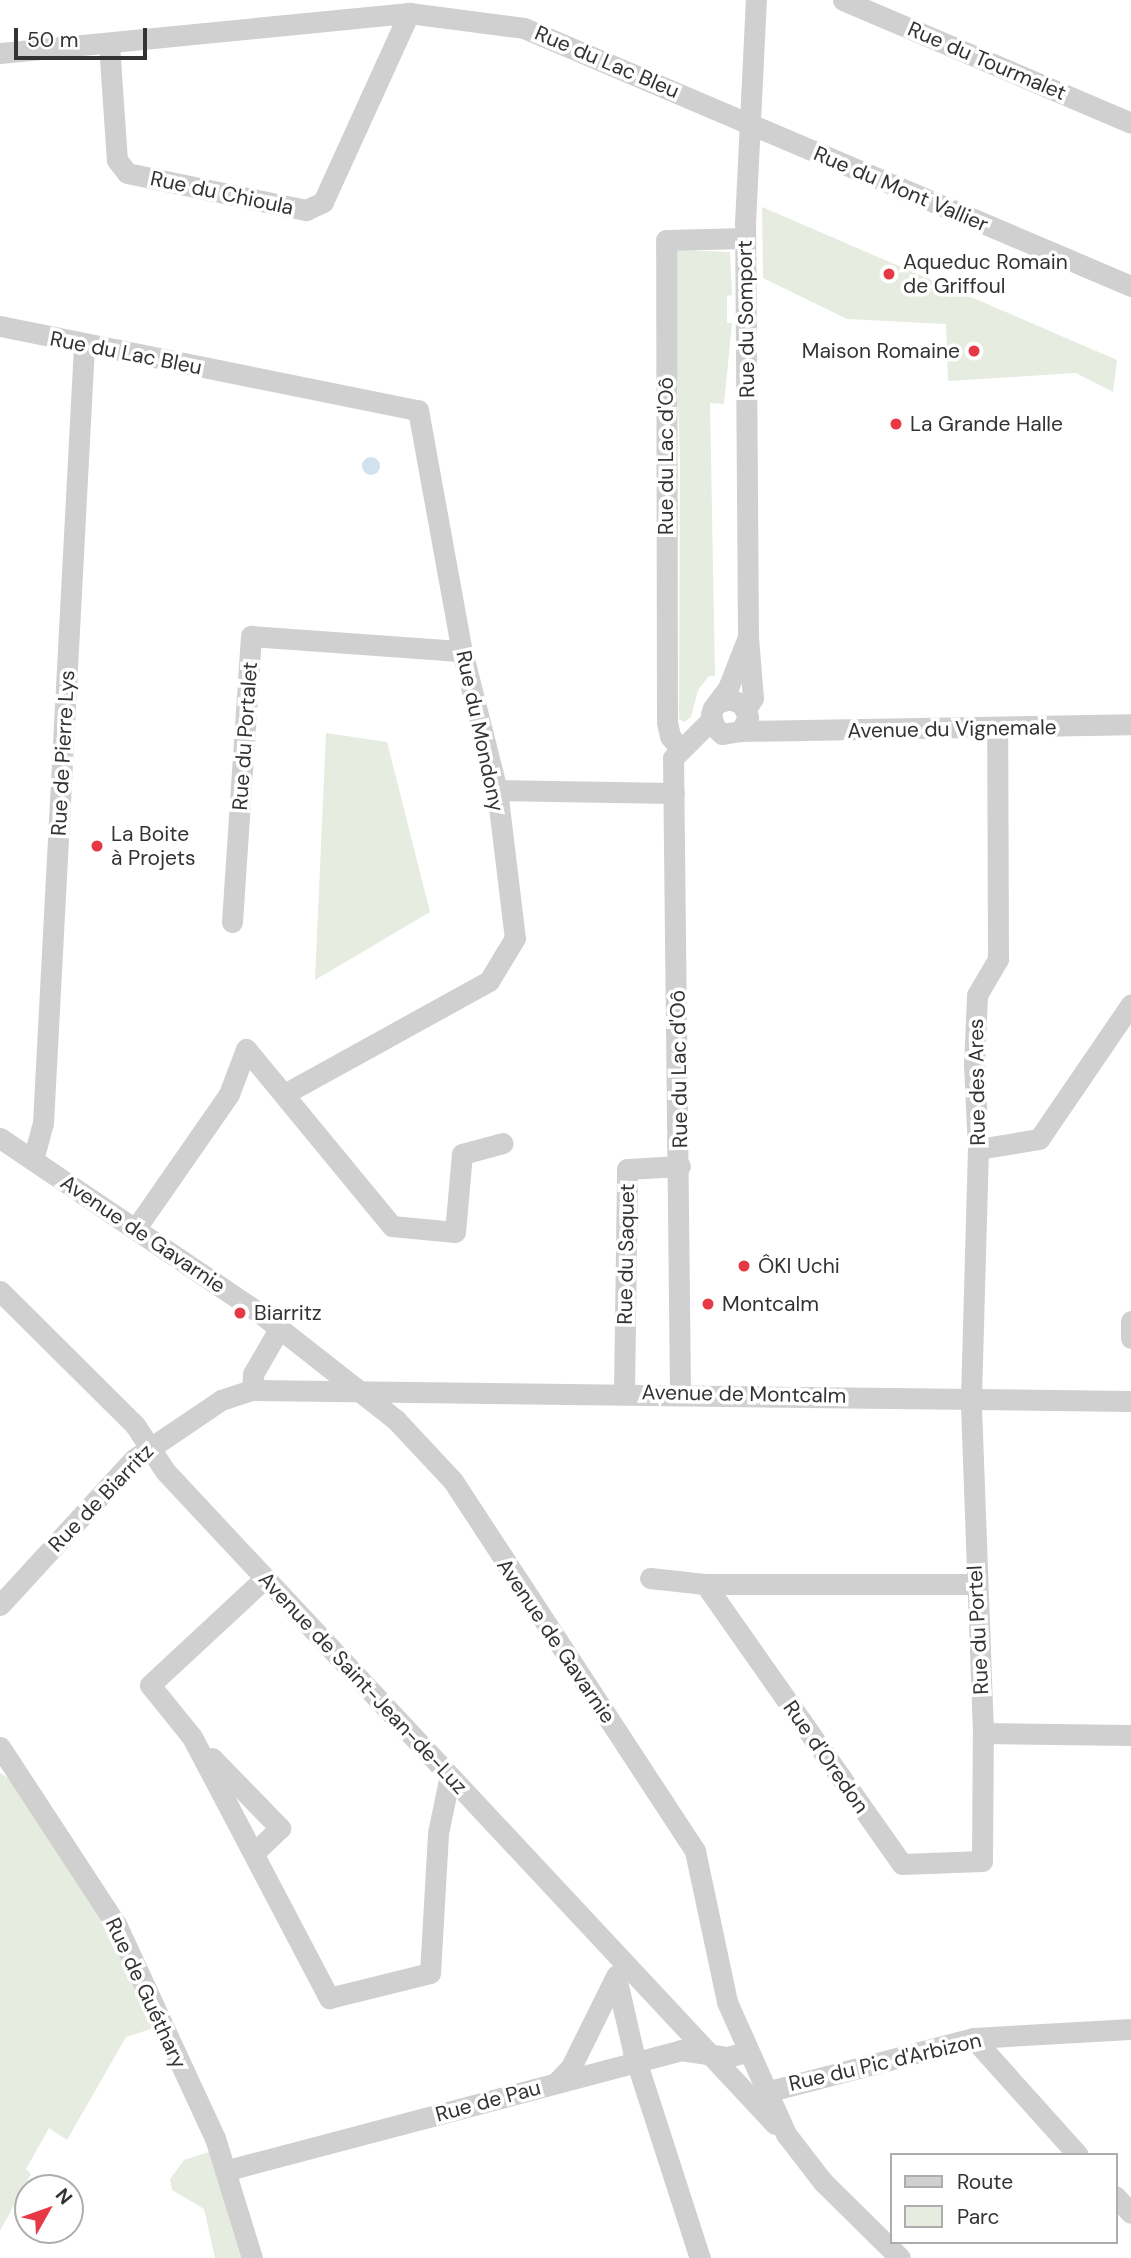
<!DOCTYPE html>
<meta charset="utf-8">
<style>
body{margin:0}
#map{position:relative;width:1131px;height:2258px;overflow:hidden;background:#fff;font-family:"DM Sans",sans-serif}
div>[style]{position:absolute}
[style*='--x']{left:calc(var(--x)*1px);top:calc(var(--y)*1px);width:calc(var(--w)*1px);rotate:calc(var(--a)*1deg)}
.green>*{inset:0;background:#e6ecdf}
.water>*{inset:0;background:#cfe2ee}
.round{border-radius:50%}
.minor>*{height:21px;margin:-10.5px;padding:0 10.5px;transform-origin:10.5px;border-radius:10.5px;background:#d0d0d0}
.dots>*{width:19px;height:19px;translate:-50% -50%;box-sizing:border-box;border:4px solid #fff;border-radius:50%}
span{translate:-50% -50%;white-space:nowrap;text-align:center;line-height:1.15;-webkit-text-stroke:7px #fff;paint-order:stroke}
.street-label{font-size:21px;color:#333}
.poi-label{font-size:21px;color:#333}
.left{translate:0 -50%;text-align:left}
.right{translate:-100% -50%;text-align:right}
.legend{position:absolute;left:890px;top:2153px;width:228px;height:91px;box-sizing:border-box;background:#fff;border:2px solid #adadad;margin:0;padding:9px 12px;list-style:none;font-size:21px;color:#333}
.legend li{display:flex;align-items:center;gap:14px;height:35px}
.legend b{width:35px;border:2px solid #adadad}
.north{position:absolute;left:14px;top:2174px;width:70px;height:70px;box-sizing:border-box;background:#fff;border:2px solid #adadad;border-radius:50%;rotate:50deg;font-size:19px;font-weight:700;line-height:28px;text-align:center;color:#333}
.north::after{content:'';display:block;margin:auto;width:24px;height:32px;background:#e63946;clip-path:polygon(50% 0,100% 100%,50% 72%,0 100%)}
.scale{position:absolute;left:14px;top:28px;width:133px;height:32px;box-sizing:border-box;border:4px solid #333;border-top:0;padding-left:9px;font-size:21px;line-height:24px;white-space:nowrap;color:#333;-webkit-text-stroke:5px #fff;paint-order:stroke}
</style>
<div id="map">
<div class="green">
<div style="clip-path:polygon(762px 207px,1117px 360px,1113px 392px,1076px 373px,948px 381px,946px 324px,847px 319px,763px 278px)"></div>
<div style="clip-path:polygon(683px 245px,684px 250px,730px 252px,732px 295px,727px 296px,727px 323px,732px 323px,724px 404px,710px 403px,715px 676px,709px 676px,698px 690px,691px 717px,684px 722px,679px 719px,680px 461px,673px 250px)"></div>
<div style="clip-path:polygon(326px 733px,387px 742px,430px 912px,315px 980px)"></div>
<div style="clip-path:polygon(0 1773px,11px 1780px,107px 1927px,154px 2028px,126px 2037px,67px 2140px,49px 2128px,26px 2169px,31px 2174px,0 2231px)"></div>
<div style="clip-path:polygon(209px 2152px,241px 2258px,215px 2258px,204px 2209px,172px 2190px,170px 2179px,184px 2160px)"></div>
</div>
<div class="water">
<div class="round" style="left:362px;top:457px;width:18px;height:18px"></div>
</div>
<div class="minor">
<div style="--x:843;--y:0;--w:313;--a:23.1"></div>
<div style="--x:109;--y:44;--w:116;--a:86.1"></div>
<div style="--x:117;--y:160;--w:16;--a:52"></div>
<div style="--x:127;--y:173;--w:183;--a:11.7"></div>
<div style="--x:306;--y:210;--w:19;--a:-25"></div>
<div style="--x:323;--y:202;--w:208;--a:-65.5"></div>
<div style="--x:0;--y:53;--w:411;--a:-5.6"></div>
<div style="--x:409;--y:13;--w:116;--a:7.4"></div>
<div style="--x:524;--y:28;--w:660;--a:23.03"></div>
<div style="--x:0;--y:326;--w:426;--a:11.4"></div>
<div style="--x:418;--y:410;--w:245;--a:79.7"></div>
<div style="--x:462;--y:651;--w:143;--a:75.9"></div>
<div style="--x:497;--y:790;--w:149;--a:83.1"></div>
<div style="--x:515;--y:938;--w:50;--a:121.2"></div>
<div style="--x:489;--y:981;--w:234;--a:151.1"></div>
<div style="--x:717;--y:703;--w:14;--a:-17"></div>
<div style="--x:730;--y:699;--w:13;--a:23"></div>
<div style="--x:742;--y:704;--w:14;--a:65"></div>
<div style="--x:748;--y:717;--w:16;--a:117"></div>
<div style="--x:741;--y:731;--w:19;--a:171"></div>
<div style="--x:722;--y:734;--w:11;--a:-135"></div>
<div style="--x:714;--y:726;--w:12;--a:-104"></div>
<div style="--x:711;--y:714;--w:6;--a:-72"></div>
<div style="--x:713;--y:708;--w:25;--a:-53"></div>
<div style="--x:728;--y:688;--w:55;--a:-68.6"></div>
<div style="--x:746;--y:709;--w:13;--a:-58"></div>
<div style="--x:753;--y:698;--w:61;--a:-94.7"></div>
<div style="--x:748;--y:637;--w:414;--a:-90.4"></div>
<div style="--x:745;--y:223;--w:223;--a:-87.2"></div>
<div style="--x:741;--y:731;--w:390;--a:-1"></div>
<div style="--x:680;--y:749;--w:16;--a:-128"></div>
<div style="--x:670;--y:736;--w:14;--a:-102"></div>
<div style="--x:667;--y:722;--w:482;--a:-90.1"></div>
<div style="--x:666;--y:240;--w:79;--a:-1.5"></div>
<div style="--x:497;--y:790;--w:177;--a:1"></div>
<div style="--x:232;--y:922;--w:287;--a:-86.2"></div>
<div style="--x:251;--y:636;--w:212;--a:4.1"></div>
<div style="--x:0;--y:1138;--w:315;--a:34"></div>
<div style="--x:261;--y:1314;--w:172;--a:38.1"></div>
<div style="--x:396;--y:1420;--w:83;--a:46.9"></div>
<div style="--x:453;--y:1481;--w:442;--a:56.8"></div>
<div style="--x:695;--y:1851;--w:154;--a:78"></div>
<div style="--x:727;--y:2002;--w:145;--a:65.9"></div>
<div style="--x:786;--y:2134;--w:61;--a:52.4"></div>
<div style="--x:823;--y:2182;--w:108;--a:44.6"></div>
<div style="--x:978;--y:1149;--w:62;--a:-9.3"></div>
<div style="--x:1039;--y:1139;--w:163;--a:-55.7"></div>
<div style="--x:33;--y:1160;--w:38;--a:-75"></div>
<div style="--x:43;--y:1123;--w:779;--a:-86.98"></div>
<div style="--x:136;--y:1228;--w:163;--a:-55.2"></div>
<div style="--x:229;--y:1094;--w:48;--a:-69.3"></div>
<div style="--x:246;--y:1049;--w:229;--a:50.5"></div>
<div style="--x:392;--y:1226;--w:63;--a:5.4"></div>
<div style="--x:455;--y:1232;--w:78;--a:-84.9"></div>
<div style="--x:462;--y:1154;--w:42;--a:-15"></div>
<div style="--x:0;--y:1291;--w:190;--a:44.8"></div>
<div style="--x:135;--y:1425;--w:55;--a:56.9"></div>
<div style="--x:165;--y:1471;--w:894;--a:46.95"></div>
<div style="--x:1131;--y:1321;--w:17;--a:90"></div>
<div style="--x:252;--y:1390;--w:16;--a:-86"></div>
<div style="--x:253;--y:1374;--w:52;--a:-60"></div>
<div style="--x:624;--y:1392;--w:223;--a:-89.2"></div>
<div style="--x:627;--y:1169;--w:53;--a:-3.2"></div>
<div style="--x:680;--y:1392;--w:634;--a:-90.63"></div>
<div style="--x:673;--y:758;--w:54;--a:-45"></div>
<div style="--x:265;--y:1578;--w:157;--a:137.1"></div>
<div style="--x:150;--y:1685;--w:67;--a:51.1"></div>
<div style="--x:192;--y:1737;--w:295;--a:62.3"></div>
<div style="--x:329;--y:1998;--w:104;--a:-13.9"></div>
<div style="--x:430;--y:1973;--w:140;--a:-86.7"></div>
<div style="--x:438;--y:1833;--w:54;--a:-78.3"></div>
<div style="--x:650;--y:1578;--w:55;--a:6.2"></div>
<div style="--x:705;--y:1584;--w:270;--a:0"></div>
<div style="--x:705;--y:1584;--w:342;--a:54.9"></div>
<div style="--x:902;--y:1864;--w:80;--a:-2.1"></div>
<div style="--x:982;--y:1861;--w:128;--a:-89.6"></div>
<div style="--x:983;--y:1733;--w:335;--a:-92.1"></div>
<div style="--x:971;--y:1398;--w:249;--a:-88.4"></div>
<div style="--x:978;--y:1149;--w:84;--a:-92.7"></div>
<div style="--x:974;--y:1065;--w:70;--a:-87.5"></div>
<div style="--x:977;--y:995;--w:42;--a:-59.7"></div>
<div style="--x:998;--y:959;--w:230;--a:-90.2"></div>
<div style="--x:0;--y:1605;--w:198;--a:-47.5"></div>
<div style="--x:134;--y:1459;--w:105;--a:-34.1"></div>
<div style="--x:221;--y:1400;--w:33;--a:-18"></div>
<div style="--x:252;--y:1390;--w:879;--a:0.72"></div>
<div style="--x:983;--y:1733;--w:148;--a:0.8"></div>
<div style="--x:0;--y:1747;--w:212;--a:56.8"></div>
<div style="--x:116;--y:1924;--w:236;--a:65.2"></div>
<div style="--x:215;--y:2138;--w:126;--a:72.9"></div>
<div style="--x:212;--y:1758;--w:98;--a:45.8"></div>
<div style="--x:280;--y:1828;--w:33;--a:136"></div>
<div style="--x:617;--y:1981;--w:72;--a:77.1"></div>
<div style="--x:633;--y:2051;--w:218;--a:72.1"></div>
<div style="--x:973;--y:2038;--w:157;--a:48.1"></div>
<div style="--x:556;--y:2083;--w:22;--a:-47"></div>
<div style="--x:571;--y:2067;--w:102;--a:-63.7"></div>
<div style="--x:766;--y:2092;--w:214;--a:-14.6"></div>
<div style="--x:973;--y:2038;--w:158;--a:-3.3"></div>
<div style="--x:228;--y:2170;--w:469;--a:-14.8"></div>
<div style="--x:681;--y:2050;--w:47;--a:8.7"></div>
<div style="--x:727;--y:2057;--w:21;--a:-14"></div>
<div style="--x:1115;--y:2196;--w:23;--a:47"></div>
</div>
<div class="dots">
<div style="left:889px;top:274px;background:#e63946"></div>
<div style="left:974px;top:351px;background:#e63946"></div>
<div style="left:896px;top:424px;background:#e63946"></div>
<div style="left:97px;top:846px;background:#e63946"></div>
<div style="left:744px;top:1266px;background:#e63946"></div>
<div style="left:708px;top:1304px;background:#e63946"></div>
<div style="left:240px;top:1313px;background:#e63946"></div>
</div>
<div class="street-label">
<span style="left:987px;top:61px;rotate:23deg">Rue du Tourmalet</span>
<span style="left:607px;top:62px;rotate:23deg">Rue du Lac Bleu</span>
<span style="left:901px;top:189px;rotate:23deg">Rue du Mont Vallier</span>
<span style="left:222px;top:193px;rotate:12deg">Rue du Chioula</span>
<span style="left:746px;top:319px;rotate:-91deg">Rue du Somport</span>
<span style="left:126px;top:353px;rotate:11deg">Rue du Lac Bleu</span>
<span style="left:666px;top:456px;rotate:-90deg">Rue du Lac d'Oô</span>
<span style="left:952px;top:729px;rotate:-1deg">Avenue du Vignemale</span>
<span style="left:480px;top:731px;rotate:78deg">Rue du Mondony</span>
<span style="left:245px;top:736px;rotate:-86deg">Rue du Portalet</span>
<span style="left:63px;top:753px;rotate:-87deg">Rue de Pierre Lys</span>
<span style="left:679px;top:1069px;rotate:-91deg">Rue du Lac d'Oô</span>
<span style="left:977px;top:1082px;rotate:-91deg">Rue des Ares</span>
<span style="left:143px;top:1234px;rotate:34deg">Avenue de Gavarnie</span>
<span style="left:626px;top:1254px;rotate:-89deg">Rue du Saquet</span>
<span style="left:744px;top:1394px;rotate:1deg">Avenue de Montcalm</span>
<span style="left:101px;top:1498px;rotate:-46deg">Rue de Biarritz</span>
<span style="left:978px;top:1630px;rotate:-93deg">Rue du Portel</span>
<span style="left:556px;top:1641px;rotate:56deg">Avenue de Gavarnie</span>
<span style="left:363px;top:1683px;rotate:47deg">Avenue de Saint-Jean-de-Luz</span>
<span style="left:826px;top:1757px;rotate:55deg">Rue d'Oredon</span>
<span style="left:146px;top:1993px;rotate:65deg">Rue de Guéthary</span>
<span style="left:885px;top:2062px;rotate:-13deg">Rue du Pic d'Arbizon</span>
<span style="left:488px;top:2101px;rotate:-15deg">Rue de Pau</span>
</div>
<div class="poi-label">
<span class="left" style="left:903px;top:274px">Aqueduc Romain<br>de Griffoul</span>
<span class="right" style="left:960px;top:351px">Maison Romaine</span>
<span class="left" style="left:910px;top:424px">La Grande Halle</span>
<span class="left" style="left:111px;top:846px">La Boite<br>à Projets</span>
<span class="left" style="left:758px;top:1266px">ÔKI Uchi</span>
<span class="left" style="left:722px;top:1304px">Montcalm</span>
<span class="left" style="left:254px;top:1313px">Biarritz</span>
</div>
<ul class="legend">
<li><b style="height:9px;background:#d0d0d0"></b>Route</li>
<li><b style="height:19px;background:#e6ecdf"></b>Parc</li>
</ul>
<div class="north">N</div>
<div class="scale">50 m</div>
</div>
